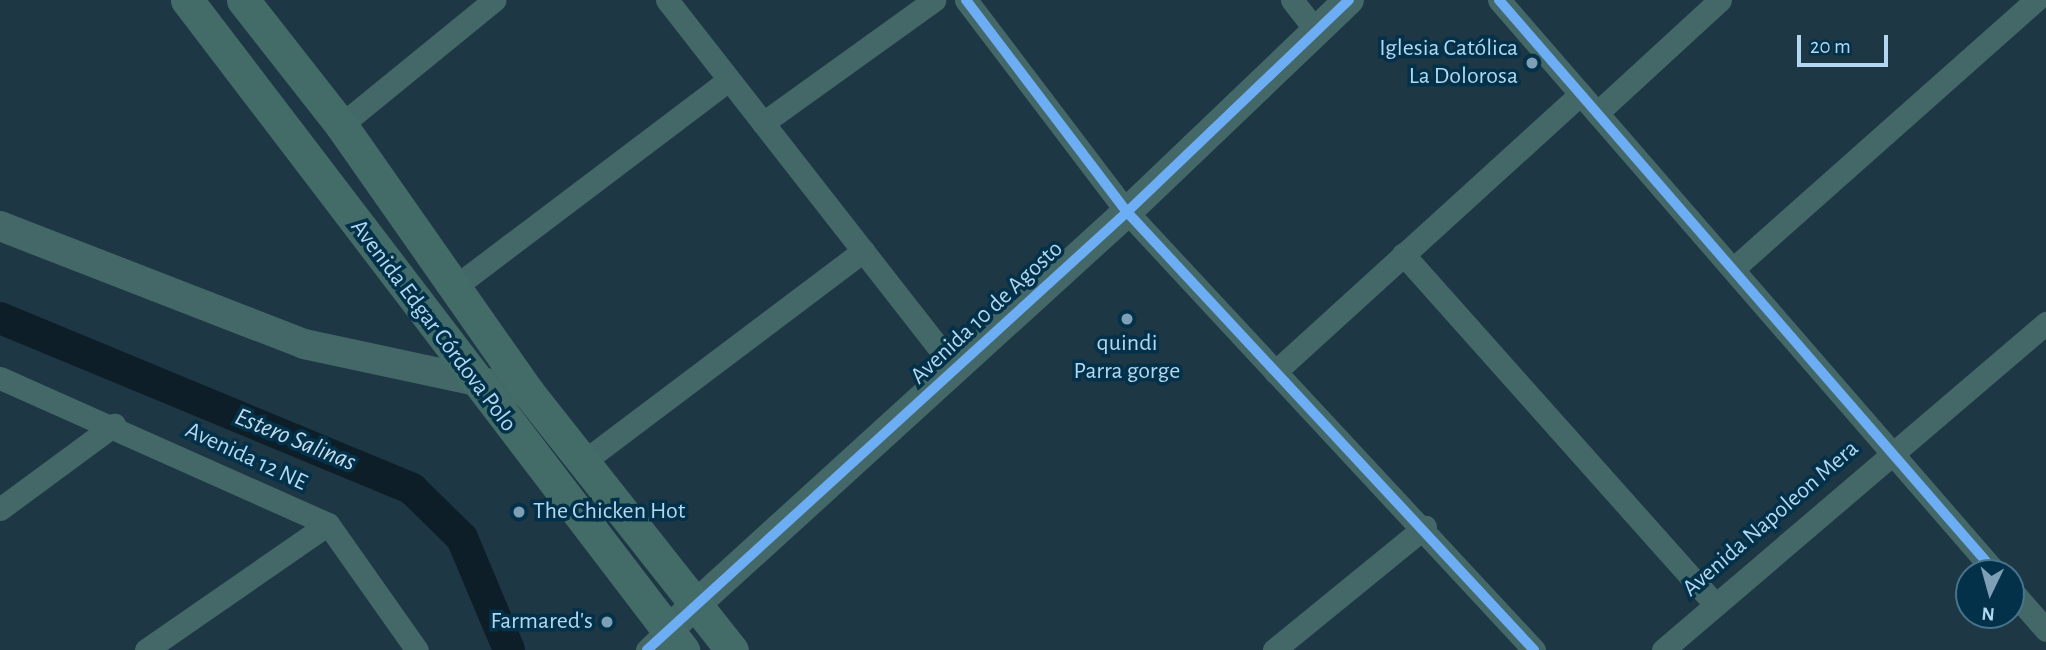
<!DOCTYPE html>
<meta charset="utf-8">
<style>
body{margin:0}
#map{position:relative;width:2046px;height:650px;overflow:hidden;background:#1e3745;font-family:"Alegreya Sans",sans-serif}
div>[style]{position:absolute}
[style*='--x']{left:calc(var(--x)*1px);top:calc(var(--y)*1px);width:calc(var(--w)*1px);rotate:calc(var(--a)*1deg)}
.canal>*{height:32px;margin:-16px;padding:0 16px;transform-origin:16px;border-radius:16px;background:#0d1e29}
.minor>*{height:23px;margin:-11.5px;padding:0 11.5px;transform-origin:11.5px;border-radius:11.5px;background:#436867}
.tertiary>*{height:30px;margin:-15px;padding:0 15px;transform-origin:15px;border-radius:15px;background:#436867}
.secondary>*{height:33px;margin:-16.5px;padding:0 16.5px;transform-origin:16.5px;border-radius:16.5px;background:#436b68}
.cycleway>*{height:10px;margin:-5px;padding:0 5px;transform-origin:5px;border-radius:5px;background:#6dadf4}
.dots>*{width:19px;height:19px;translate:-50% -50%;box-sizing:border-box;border:4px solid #023149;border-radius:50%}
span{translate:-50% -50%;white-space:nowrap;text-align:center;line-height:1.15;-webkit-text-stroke:7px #023149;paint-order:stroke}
.poi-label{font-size:24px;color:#b2d7f1}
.right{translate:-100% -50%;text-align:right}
.left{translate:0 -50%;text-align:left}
.street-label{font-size:24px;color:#b2d7f1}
.water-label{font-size:26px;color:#c1dbed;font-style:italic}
.north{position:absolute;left:1955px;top:559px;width:70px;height:70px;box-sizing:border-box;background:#023149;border:2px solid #48738c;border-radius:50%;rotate:185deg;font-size:19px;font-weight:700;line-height:28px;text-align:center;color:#b2d7f1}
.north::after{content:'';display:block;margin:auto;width:24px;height:32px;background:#7e9fb5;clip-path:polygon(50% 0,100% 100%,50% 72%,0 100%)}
.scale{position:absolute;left:1797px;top:35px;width:91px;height:32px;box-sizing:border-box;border:4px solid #b2d7f1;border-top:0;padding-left:9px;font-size:21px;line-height:24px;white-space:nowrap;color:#b2d7f1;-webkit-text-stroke:5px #023149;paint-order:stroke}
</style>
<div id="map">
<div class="canal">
<div style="--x:0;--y:318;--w:446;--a:22.5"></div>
<div style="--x:412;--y:489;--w:70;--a:44.4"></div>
<div style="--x:462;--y:538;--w:121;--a:67.2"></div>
</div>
<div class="minor">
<div style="--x:667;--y:0;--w:469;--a:52"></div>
<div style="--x:966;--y:0;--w:266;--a:52.8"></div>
<div style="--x:1127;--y:212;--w:598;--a:47.1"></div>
<div style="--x:1292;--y:0;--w:39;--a:52"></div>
<div style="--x:1499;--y:0;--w:759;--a:49.06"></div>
<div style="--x:1597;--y:113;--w:167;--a:-42.6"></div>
<div style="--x:763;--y:123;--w:211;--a:-35.7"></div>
<div style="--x:341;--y:125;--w:198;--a:-39.2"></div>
<div style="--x:1403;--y:254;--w:467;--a:48.3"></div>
<div style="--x:1733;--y:269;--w:405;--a:-41.6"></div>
<div style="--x:456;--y:286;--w:341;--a:-37.1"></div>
<div style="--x:1275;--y:372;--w:413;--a:-42.3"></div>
<div style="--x:0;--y:378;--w:359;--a:24"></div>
<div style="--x:328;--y:524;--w:154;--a:54.8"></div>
<div style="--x:587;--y:459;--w:346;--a:-37"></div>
<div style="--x:0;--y:509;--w:142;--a:-36.4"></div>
<div style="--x:2011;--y:590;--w:53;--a:48.8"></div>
<div style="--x:146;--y:650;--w:221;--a:-34.7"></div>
<div style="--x:647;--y:650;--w:29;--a:-44"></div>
<div style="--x:1274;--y:650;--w:195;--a:-39.2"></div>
<div style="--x:1663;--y:650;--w:504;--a:-40.49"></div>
</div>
<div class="tertiary">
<div style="--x:0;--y:226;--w:326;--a:21.2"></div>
<div style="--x:304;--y:344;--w:229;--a:12.1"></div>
<div style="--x:668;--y:630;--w:621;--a:-42.32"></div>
<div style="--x:1127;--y:212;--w:307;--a:-43.7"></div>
</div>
<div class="secondary">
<div style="--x:187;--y:0;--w:818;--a:52.65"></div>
<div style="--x:243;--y:0;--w:159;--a:51.9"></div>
<div style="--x:341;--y:125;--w:326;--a:55"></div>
<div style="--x:528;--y:392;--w:329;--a:51.7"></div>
</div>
<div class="cycleway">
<div style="--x:966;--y:0;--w:266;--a:52.8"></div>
<div style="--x:1127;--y:212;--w:598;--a:47.1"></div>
<div style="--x:1499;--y:0;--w:759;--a:49.06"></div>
<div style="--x:647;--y:650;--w:650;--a:-42.38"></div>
<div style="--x:1127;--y:212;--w:307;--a:-43.7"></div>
</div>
<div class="dots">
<div style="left:1532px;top:63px;background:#7e9fb5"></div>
<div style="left:1127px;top:319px;background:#7e9fb5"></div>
<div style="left:519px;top:512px;background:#7e9fb5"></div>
<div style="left:607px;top:622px;background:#7e9fb5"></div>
</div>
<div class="poi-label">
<span class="right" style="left:1518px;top:63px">Iglesia Católica<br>La Dolorosa</span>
<span style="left:1127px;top:358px">quindi<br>Parra gorge</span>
<span class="left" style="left:533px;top:512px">The Chicken Hot</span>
<span class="right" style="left:593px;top:622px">Farmared's</span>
</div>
<div class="street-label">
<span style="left:987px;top:313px;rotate:-43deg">Avenida 10 de Agosto</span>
<span style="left:433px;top:326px;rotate:53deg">Avenida Edgar Córdova Polo</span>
<span style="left:246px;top:457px;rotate:25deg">Avenida 12 NE</span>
<span style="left:1771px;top:519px;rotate:-41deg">Avenida Napoleon Mera</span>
</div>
<div class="water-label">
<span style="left:295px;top:440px;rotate:22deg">Estero Salinas</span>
</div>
<div class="north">N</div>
<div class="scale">20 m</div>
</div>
